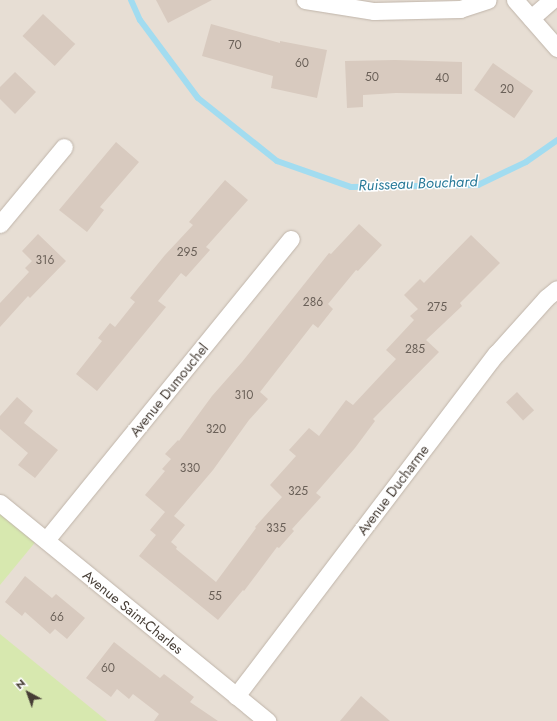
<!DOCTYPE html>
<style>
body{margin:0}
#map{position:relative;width:557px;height:721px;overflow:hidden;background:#f3ede6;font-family:Jost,sans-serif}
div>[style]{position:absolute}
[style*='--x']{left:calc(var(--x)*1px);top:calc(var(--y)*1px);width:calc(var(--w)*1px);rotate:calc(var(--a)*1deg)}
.residential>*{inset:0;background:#e7ded4;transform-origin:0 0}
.green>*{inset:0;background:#d7e8af}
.stream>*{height:6px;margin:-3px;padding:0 3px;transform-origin:3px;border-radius:3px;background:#a2dcf0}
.building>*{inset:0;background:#d8cabf;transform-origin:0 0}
.roads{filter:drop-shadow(0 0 1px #bfb4a9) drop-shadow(0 0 1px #bfb4a9)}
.street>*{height:17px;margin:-8.5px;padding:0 8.5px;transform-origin:8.5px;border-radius:8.5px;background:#fff}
span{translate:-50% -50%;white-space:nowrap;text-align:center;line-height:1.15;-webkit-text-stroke:3px #fff;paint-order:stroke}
.number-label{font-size:12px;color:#6a6058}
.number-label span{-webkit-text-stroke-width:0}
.street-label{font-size:14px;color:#463d35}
.water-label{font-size:15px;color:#2a7b9a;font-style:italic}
.north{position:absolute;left:8px;top:673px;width:40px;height:40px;-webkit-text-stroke:3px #fff;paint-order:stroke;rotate:319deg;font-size:11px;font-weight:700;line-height:16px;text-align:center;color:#463d35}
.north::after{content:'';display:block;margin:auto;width:14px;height:18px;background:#463d35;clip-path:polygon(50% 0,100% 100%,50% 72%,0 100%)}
</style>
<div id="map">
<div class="residential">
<div style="left:0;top:0;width:557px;height:721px"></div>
</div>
<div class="green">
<div style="clip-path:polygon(0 511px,37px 540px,0 585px)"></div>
<div style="clip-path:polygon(0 634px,107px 721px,0 721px)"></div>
</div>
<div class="stream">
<div style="--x:131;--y:0;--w:22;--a:66"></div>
<div style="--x:140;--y:20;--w:97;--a:53.4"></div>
<div style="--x:198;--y:98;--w:101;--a:38.6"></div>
<div style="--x:277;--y:161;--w:78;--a:19.4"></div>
<div style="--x:351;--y:187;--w:127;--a:-0.9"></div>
<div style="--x:478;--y:185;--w:53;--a:-25.6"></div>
<div style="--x:526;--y:162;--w:38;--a:-35"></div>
</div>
<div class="building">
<div style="clip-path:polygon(156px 0,212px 0,168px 23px)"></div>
<div style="left:43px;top:14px;width:44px;height:30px;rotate:43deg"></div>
<div style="clip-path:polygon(211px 24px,280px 43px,280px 41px,327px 50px,317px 98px,271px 88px,273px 76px,202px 56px)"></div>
<div style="clip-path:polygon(395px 60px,462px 62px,462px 94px,396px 93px,363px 95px,363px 107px,347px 108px,345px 61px)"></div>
<div style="left:493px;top:63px;width:49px;height:33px;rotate:35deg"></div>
<div style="clip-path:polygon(15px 72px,36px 92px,15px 114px,0 99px,0 87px)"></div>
<div style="clip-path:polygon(116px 142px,139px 162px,100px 207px,104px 210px,87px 232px,59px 210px)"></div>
<div style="clip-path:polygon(225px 180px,248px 200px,206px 247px,210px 250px,186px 277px,181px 273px,158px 301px,166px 307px,97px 391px,76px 374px,102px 341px,98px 338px,110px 323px,115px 327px,135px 302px,130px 298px,165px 255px,193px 225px,189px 222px)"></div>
<div style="clip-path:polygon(359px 224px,382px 245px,358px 271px,356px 270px,328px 304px,333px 309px,318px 328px,313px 324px,260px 392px,268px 399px,249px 420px,213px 470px,174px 516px,185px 525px,171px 542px,177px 547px,176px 549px,216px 582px,256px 528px,255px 527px,282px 497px,270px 485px,296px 456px,289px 450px,309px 428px,319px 436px,346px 400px,353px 405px,396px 359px,386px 350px,414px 320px,410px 316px,418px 309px,404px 295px,420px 279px,424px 283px,471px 235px,500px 263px,460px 303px,462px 306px,426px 340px,439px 352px,373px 419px,375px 421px,355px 448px,316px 493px,321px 497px,292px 529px,294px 531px,279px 548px,277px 547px,244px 591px,243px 590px,218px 620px,139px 556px,156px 535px,150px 530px,165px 512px,145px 495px,165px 471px,162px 469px,171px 459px,165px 454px,178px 440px,179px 441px,212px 396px,242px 362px,329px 253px,331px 254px)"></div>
<div style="clip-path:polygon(38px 234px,66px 261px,30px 298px,28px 296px,0 327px,0 303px,29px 272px,25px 268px,32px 261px,22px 251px)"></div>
<div style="left:517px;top:392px;width:25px;height:15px;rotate:47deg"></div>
<div style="clip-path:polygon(17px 397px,33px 411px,24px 423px,58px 450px,35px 478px,18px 465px,28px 453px,0 429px,0 416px)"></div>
<div style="clip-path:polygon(25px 576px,52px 598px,56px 594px,85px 618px,67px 639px,55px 629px,50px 634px,25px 612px,22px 616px,5px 602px)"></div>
<div style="clip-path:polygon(114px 642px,160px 678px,164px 674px,194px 697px,190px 702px,218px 721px,154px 721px,159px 714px,133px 694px,129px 699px,117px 689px,111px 697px,86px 678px)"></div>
<div style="clip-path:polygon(361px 696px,390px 721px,340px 721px)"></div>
</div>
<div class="roads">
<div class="street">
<div style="--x:305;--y:0;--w:70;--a:9.1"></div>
<div style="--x:374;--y:11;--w:86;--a:-1.3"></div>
<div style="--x:460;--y:9;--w:29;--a:-18"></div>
<div style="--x:515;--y:0;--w:64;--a:48.8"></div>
<div style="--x:531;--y:18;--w:28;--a:-41"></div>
<div style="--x:0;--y:224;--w:100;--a:-50.3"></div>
<div style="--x:0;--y:503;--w:345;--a:39.2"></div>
<div style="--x:46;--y:540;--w:388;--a:-50.9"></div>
<div style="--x:236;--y:696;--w:430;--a:-52.8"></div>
<div style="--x:496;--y:354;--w:75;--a:-48.2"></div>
<div style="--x:546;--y:298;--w:14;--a:-39"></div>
</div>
</div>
<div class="number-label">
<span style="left:235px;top:46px">70</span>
<span style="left:302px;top:64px">60</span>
<span style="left:372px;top:78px">50</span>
<span style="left:442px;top:79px">40</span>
<span style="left:507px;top:90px">20</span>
<span style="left:187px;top:253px">295</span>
<span style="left:45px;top:261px">316</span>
<span style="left:313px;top:303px">286</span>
<span style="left:437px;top:308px">275</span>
<span style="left:415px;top:350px">285</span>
<span style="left:244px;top:396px">310</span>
<span style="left:216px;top:430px">320</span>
<span style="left:190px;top:469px">330</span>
<span style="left:298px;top:492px">325</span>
<span style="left:276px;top:529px">335</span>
<span style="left:215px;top:597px">55</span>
<span style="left:57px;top:618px">66</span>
<span style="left:108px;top:669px">60</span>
</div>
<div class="street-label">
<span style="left:169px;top:390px;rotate:-51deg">Avenue Dumouchel</span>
<span style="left:393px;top:490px;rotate:-53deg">Avenue Ducharme</span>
<span style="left:133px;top:612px;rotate:39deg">Avenue Saint-Charles</span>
</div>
<div class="water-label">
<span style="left:418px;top:184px;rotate:-2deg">Ruisseau Bouchard</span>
</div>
<div class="north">N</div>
</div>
